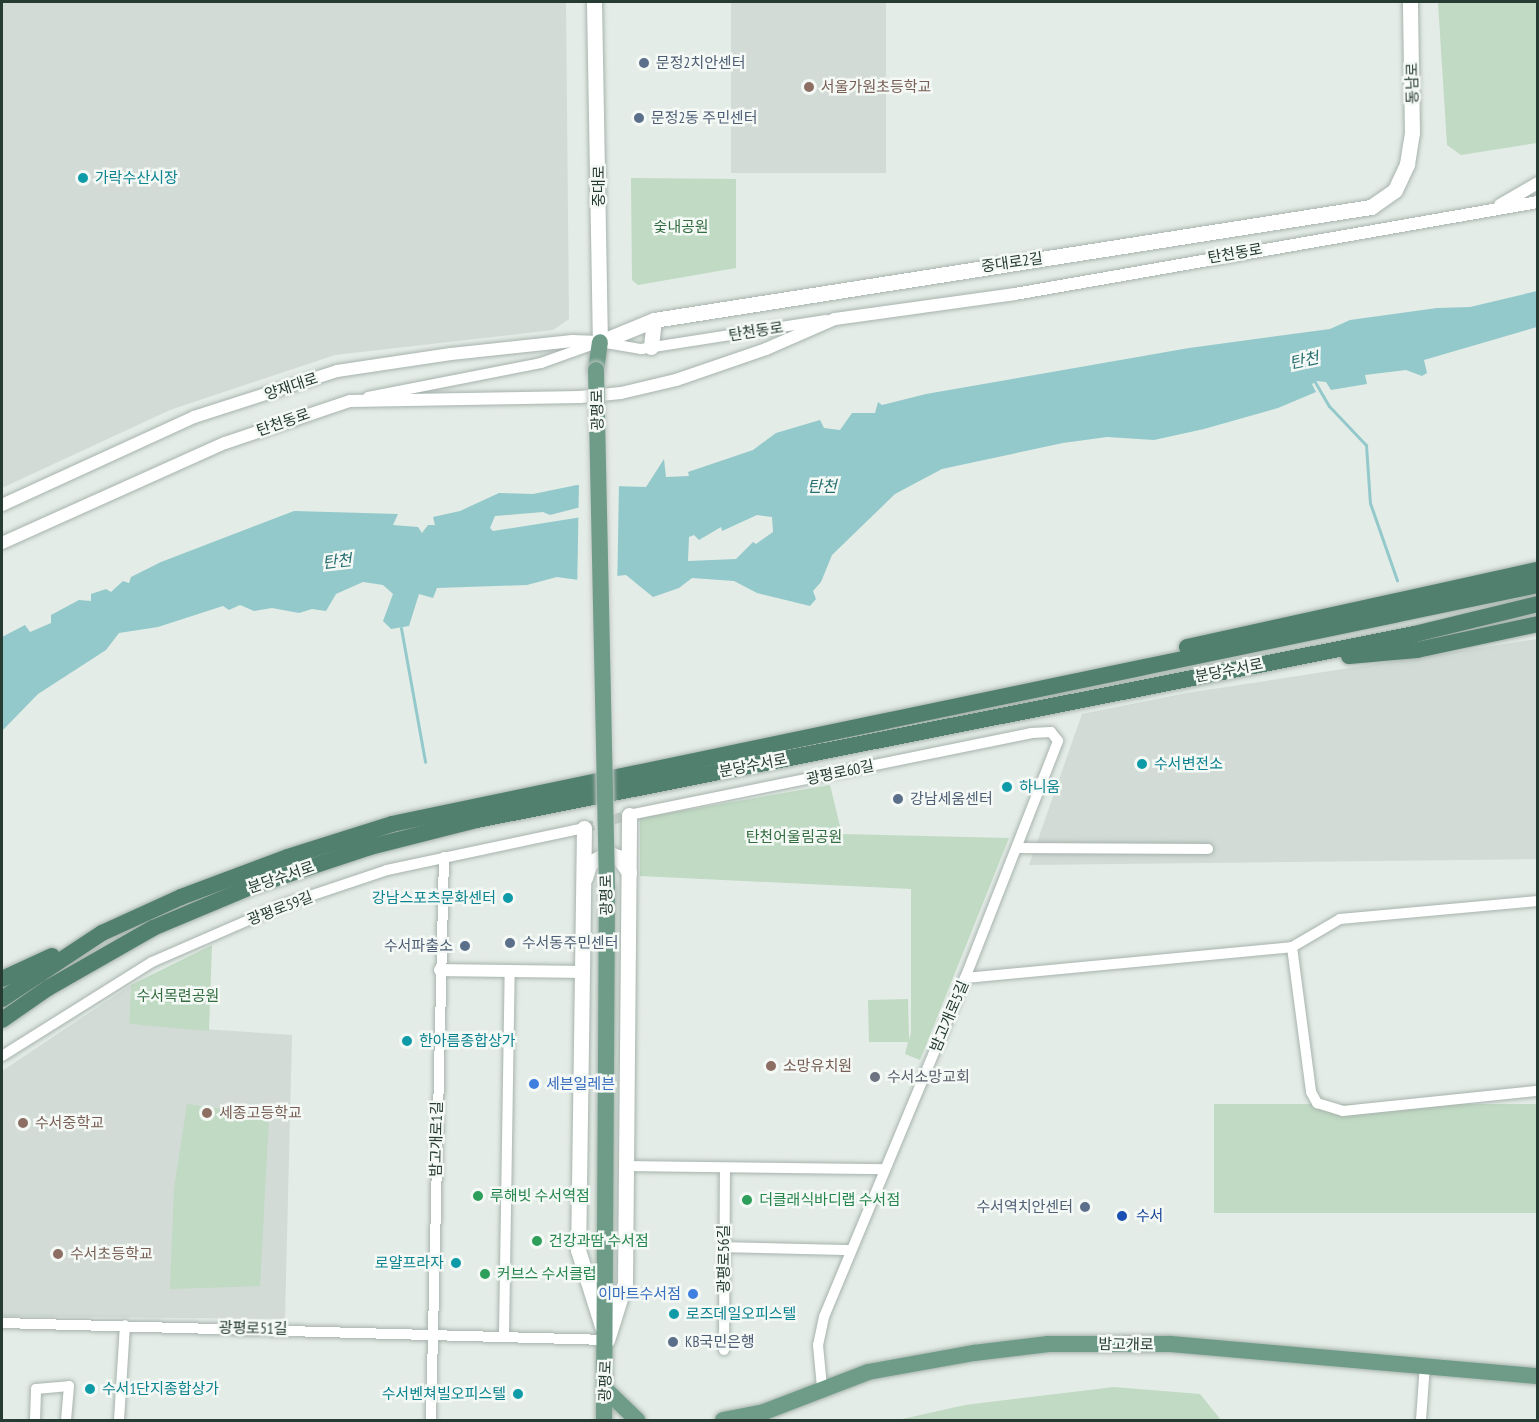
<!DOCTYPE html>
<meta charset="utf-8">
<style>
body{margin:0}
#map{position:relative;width:1539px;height:1422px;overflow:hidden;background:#e4ece7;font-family:"PT Sans Narrow","Noto Sans KR",sans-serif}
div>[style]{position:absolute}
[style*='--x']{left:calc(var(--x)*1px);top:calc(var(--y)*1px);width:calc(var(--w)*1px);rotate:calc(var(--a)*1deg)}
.built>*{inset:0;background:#d2dbd6;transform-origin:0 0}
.green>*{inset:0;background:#c0dac3;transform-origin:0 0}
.water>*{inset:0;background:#93c9ca}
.pier>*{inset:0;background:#e4ece7;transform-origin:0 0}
.stream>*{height:3px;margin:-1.5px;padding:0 1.5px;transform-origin:1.5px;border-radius:1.5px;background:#93c9ca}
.minor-tunnel>*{height:10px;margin-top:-5px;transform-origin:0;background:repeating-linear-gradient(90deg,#bec9c3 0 10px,transparent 0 15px)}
.roads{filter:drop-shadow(0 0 2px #a7b3ad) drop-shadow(0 0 2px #a7b3ad)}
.minor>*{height:10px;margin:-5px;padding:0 5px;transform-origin:5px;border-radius:5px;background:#fff}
.tertiary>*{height:12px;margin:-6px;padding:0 6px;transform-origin:6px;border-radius:6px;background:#fff}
.secondary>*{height:15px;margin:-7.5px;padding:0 7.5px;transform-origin:7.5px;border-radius:7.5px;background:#fff}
.primary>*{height:16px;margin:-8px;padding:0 8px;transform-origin:8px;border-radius:8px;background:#6e9c89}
.trunk>*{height:16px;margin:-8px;padding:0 8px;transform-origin:8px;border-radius:8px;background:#52806e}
.bridges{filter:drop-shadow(0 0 2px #c2c8c6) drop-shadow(0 0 2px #c2c8c6)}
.primary-bridge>*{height:16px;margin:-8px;padding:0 8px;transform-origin:8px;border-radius:8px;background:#6e9c89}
.dots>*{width:16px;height:16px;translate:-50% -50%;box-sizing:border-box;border:3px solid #f4f9f6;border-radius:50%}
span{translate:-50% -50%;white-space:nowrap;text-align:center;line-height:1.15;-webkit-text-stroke:5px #f4f9f6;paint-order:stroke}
.service-label{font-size:15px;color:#4e5e75}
.left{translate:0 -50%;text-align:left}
.right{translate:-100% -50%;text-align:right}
.street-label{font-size:15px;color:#263b32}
.education-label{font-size:15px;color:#785e54}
.culture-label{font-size:15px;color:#0d838f}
.park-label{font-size:15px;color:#356d42}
.worship-label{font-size:15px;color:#5b616d}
.shop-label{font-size:15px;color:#366cbe}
.leisure-label{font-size:15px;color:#27864d}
.transit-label{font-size:15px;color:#164399}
.water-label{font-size:16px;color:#276f70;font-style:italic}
.frame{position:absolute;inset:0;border:3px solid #263b32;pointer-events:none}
</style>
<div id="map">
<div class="built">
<div style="clip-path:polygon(2px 2px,566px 2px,569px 319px,553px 330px,335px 355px,170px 410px,2px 488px)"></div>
<div style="left:731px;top:2px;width:155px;height:171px"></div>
<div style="clip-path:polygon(1537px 639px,1537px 859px,1029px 865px,1082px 714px,1187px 693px)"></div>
<div style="clip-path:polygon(131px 985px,129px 1024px,292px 1035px,285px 1319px,2px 1316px,2px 1071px)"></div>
</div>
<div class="green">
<div style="clip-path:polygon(1438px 2px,1537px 2px,1537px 143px,1461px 155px,1447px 145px)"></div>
<div style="clip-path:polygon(631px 178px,736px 179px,736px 268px,638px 285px,632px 280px)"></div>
<div style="clip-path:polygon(830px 785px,842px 834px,1009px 838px,920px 1060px,905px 1054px,908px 1042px,869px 1042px,868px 1000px,908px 999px,909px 1040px,911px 1033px,911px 889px,640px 876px,640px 818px)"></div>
<div style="clip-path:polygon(212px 945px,209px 1031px,129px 1024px,131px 985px)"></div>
<div style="clip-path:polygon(187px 1104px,269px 1116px,260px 1286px,170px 1289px,174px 1189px)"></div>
<div style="left:1537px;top:1104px;width:109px;height:323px;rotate:90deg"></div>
<div style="clip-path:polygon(1114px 1387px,1200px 1394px,1221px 1420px,898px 1420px,965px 1405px)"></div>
</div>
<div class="water">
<div style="clip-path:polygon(evenodd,1537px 291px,1537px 327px,1424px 360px,1427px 373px,1422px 376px,1406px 370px,1365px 375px,1367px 384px,1331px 390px,1326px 382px,1317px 381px,1312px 384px,1316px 392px,1278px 408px,1204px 429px,1154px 440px,1107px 437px,1063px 443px,942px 469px,895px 494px,832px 555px,821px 582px,813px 591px,816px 599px,810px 606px,757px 593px,734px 581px,692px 578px,679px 588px,653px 597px,626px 575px,579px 580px,557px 577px,527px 585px,437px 588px,433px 598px,419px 594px,409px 626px,391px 629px,383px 621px,393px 594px,383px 585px,363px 582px,336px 594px,326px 611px,312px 609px,299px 613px,272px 608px,254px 611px,240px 605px,229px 610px,223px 606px,158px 627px,119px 633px,106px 650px,38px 694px,2px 731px,2px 637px,25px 625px,30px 632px,51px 623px,51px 615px,79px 600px,91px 601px,91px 594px,106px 589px,111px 592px,123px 581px,129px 583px,131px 577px,161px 562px,294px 511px,398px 514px,393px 525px,418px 527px,422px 533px,428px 525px,435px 525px,433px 517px,460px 511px,499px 493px,533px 494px,577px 485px,646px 487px,664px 459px,666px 477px,689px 476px,688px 472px,753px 450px,776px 433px,820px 420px,824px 428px,840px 430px,852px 413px,875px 413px,878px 402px,882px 405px,926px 394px,1189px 348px,1330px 329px,1350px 320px,1437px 308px,1470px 307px,1537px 291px,581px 507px,582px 517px,493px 531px,490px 528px,495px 516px,543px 512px,550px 515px,581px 507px,1537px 291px,757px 515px,772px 517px,773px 532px,756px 544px,753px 542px,736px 559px,688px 561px,689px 537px,694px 535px,699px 540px,721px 527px,722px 531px,757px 515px)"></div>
</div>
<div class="pier">
<div style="left:579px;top:482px;width:40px;height:101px;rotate:1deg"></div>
</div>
<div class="stream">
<div style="--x:1315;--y:382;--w:28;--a:60"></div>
<div style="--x:1329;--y:406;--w:54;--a:46.5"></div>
<div style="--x:1366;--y:445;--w:58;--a:86.1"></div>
<div style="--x:1370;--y:503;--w:82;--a:70.7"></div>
<div style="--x:401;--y:628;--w:136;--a:79.8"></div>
</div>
<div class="minor-tunnel">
<div style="--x:584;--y:828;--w:47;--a:-16.1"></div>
</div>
<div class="roads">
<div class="minor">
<div style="--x:368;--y:397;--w:176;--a:-11.1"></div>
<div style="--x:541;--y:363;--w:63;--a:-19.6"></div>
<div style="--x:600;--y:342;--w:42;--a:9.7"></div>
<div style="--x:641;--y:349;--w:187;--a:-8.9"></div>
<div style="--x:629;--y:815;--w:410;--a:-11.5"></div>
<div style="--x:1031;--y:733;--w:20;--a:-3"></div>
<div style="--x:1051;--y:732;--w:11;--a:52"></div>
<div style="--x:1058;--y:741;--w:255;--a:111.4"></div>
<div style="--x:965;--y:978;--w:367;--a:112.6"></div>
<div style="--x:824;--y:1317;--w:29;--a:102"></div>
<div style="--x:818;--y:1345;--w:42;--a:84.6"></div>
<div style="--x:1018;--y:848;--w:190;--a:0.3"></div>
<div style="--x:1538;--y:901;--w:199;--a:174.8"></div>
<div style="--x:1340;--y:919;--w:56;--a:149.7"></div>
<div style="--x:1292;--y:947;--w:146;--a:82.5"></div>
<div style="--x:1311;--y:1092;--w:13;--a:61"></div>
<div style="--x:1317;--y:1103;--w:27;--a:17"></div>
<div style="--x:1343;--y:1111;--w:196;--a:-5.9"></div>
<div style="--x:965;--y:978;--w:328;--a:-5.4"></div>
<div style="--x:2;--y:1056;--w:177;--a:-32.1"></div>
<div style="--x:152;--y:962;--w:143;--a:-23.5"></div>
<div style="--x:283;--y:905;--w:110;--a:-18.6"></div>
<div style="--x:387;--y:870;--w:201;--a:-12"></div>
<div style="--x:628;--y:1166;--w:255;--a:0.7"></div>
<div style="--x:724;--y:1247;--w:126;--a:1.4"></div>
<div style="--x:2;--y:1323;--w:605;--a:1.61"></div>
<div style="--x:504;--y:1334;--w:363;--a:-89.1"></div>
<div style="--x:724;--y:1350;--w:182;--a:-89.7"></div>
<div style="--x:35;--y:1420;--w:31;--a:-88"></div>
<div style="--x:36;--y:1389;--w:33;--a:-5"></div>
<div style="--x:69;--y:1386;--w:34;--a:95"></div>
<div style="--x:119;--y:1420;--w:95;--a:-86.4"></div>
<div style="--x:431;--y:1420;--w:563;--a:-88.68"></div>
<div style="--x:1421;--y:1420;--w:56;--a:-85.9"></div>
</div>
<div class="tertiary">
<div style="--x:1500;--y:205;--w:44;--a:-30.1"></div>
<div style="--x:2;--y:505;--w:211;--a:-24.6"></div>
<div style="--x:194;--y:417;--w:150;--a:-17.8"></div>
<div style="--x:337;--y:371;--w:115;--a:-8.5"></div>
<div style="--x:451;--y:354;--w:122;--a:-6.1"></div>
<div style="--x:572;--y:341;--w:28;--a:2"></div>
<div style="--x:2;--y:543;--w:244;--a:-24.2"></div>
<div style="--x:225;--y:443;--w:132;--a:-18.6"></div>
<div style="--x:350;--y:401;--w:230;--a:-1"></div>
<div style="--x:580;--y:397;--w:41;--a:-5.6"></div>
<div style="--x:621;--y:393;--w:57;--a:-13.3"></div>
<div style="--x:676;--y:380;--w:95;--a:-19"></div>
<div style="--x:766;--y:349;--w:75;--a:-23.5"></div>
<div style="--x:835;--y:319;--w:182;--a:-7.9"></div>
<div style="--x:1015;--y:294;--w:531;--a:-9.98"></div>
<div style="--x:440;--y:970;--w:141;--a:0.8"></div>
</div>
<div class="secondary">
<div style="--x:594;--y:2;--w:340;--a:89"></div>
<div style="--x:600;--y:342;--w:58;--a:-22.2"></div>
<div style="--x:654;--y:320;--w:726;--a:-8.96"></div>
<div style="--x:1371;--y:207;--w:29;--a:-35"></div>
<div style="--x:1395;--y:190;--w:29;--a:-65"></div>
<div style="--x:1407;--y:164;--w:31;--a:-81"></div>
<div style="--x:1412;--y:133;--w:131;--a:-90.9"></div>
<div style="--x:651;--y:347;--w:27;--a:-84"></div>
<div style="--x:584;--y:828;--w:422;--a:90.8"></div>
<div style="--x:578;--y:1250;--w:80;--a:72.5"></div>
<div style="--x:585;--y:878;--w:16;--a:-72"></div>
<div style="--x:590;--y:863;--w:21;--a:-29"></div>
<div style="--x:608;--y:853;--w:11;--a:22"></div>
<div style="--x:618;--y:857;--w:19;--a:54"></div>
<div style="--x:607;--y:1340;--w:60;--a:-72.5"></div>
<div style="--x:625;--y:1283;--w:468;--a:-89.5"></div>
</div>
<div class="primary">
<div style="--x:596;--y:370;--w:28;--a:-82"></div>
<div style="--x:605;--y:1389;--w:45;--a:44.1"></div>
<div style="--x:604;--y:1420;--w:532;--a:-89.68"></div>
<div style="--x:723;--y:1420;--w:42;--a:-11"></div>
<div style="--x:764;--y:1412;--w:111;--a:-21"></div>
<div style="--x:868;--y:1372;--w:108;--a:-10.2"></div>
<div style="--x:974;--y:1353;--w:75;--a:-6.9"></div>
<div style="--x:1048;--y:1344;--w:122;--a:0"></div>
<div style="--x:1170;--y:1344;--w:369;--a:5"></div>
</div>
<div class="trunk">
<div style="--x:1187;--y:647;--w:359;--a:-12.4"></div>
<div style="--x:1349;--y:656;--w:68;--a:-5"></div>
<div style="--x:1417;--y:650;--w:124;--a:-12.1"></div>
<div style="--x:2;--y:979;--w:55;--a:-24.7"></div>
<div style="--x:2;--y:999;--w:120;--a:-33.4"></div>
<div style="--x:102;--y:933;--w:87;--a:-24.5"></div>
<div style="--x:181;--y:897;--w:114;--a:-20.5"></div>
<div style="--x:288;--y:857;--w:109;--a:-17.6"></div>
<div style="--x:392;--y:824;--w:1171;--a:-11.78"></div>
<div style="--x:2;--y:1020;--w:56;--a:-34.8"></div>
<div style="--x:48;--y:988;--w:121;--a:-29.7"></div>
<div style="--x:153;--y:928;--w:108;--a:-22.8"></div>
<div style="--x:253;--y:886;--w:123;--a:-18.4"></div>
<div style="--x:370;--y:847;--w:110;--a:-14.2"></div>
<div style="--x:477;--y:820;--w:956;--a:-11.22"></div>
<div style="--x:1415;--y:634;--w:127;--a:-13.7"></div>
</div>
</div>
<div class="bridges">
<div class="primary-bridge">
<div style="--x:596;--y:370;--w:518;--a:88.78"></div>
</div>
</div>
<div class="dots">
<div style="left:644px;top:63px;background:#5c6f8a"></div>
<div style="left:809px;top:87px;background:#8d6e63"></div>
<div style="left:639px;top:118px;background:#5c6f8a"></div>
<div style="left:83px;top:178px;background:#0f9aa8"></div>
<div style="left:1142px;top:764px;background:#0f9aa8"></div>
<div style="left:1007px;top:787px;background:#0f9aa8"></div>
<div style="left:898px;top:799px;background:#5c6f8a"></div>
<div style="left:508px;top:898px;background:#0f9aa8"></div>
<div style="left:510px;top:943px;background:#5c6f8a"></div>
<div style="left:465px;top:946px;background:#5c6f8a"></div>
<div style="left:407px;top:1041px;background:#0f9aa8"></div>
<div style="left:771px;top:1066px;background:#8d6e63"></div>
<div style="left:875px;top:1077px;background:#6b7280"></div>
<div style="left:534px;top:1084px;background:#3f7fe0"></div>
<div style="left:207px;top:1113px;background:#8d6e63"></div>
<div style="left:23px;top:1123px;background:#8d6e63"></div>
<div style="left:478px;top:1196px;background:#2e9e5b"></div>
<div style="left:747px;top:1200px;background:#2e9e5b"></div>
<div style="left:1085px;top:1207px;background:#5c6f8a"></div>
<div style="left:1122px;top:1216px;background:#1a4fb4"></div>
<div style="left:537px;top:1241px;background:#2e9e5b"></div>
<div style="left:58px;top:1254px;background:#8d6e63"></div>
<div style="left:456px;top:1263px;background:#0f9aa8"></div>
<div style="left:485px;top:1274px;background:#2e9e5b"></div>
<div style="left:693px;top:1294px;background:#3f7fe0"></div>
<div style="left:674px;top:1314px;background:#0f9aa8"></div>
<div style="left:673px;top:1342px;background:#5c6f8a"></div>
<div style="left:90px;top:1389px;background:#0f9aa8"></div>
<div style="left:518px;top:1394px;background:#0f9aa8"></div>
</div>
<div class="service-label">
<span class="left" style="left:656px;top:63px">문정2치안센터</span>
<span class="left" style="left:651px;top:118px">문정2동 주민센터</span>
<span class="left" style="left:910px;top:799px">강남세움센터</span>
<span class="left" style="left:522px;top:943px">수서동주민센터</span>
<span class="right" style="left:453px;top:946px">수서파출소</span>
<span class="right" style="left:1073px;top:1207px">수서역치안센터</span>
<span class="left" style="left:685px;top:1342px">KB국민은행</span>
</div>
<div class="street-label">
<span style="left:1412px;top:83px;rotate:-91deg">동남로</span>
<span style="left:599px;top:186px;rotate:-90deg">중대로</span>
<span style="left:1235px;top:253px;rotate:-10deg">탄천동로</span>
<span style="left:1012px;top:262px;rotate:-8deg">중대로2길</span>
<span style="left:756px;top:331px;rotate:-9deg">탄천동로</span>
<span style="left:291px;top:386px;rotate:-18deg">양재대로</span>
<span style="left:597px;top:410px;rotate:-91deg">광평로</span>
<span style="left:283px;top:422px;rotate:-19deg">탄천동로</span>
<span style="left:1229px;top:670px;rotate:-11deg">분당수서로</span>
<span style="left:753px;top:765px;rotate:-11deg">분당수서로</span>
<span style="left:840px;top:772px;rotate:-12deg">광평로60길</span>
<span style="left:281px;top:877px;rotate:-19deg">분당수서로</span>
<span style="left:606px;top:895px;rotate:-91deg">광평로</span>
<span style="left:280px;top:908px;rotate:-21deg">광평로59길</span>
<span style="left:949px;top:1016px;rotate:-67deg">밤고개로5길</span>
<span style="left:436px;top:1139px;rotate:-89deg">밤고개로1길</span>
<span style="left:724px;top:1259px;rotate:-90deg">광평로56길</span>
<span style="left:253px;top:1328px;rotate:1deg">광평로51길</span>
<span style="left:1126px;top:1344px;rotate:1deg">밤고개로</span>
<span style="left:605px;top:1381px;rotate:-88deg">광평로</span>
</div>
<div class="education-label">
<span class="left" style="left:821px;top:87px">서울가원초등학교</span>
<span class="left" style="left:783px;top:1066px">소망유치원</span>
<span class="left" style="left:219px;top:1113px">세종고등학교</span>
<span class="left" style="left:35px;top:1123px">수서중학교</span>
<span class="left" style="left:70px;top:1254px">수서초등학교</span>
</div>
<div class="culture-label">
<span class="left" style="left:95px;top:178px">가락수산시장</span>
<span class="left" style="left:1154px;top:764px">수서변전소</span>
<span class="left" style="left:1019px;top:787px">하니움</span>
<span class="right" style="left:496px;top:898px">강남스포츠문화센터</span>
<span class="left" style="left:419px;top:1041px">한아름종합상가</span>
<span class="right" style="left:444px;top:1263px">로얄프라자</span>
<span class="left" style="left:686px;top:1314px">로즈데일오피스텔</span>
<span class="left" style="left:102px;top:1389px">수서1단지종합상가</span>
<span class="right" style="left:506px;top:1394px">수서벤쳐빌오피스텔</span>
</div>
<div class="park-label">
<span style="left:681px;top:227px">숯내공원</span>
<span style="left:794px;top:837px">탄천어울림공원</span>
<span style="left:178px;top:996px">수서목련공원</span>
</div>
<div class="worship-label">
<span class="left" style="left:887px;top:1077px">수서소망교회</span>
</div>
<div class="shop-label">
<span class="left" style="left:546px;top:1084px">세븐일레븐</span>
<span class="right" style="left:681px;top:1294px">이마트수서점</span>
</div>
<div class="leisure-label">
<span class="left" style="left:490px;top:1196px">루해빗 수서역점</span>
<span class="left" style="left:759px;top:1200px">더클래식바디랩 수서점</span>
<span class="left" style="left:549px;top:1241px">건강과땀 수서점</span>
<span class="left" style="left:497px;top:1274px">커브스 수서클럽</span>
</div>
<div class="transit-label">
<span class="left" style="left:1136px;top:1216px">수서</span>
</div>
<div class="water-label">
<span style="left:1304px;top:360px;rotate:-12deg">탄천</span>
<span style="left:822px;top:486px">탄천</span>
<span style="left:337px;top:561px;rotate:-6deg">탄천</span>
</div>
<div class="frame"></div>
</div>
